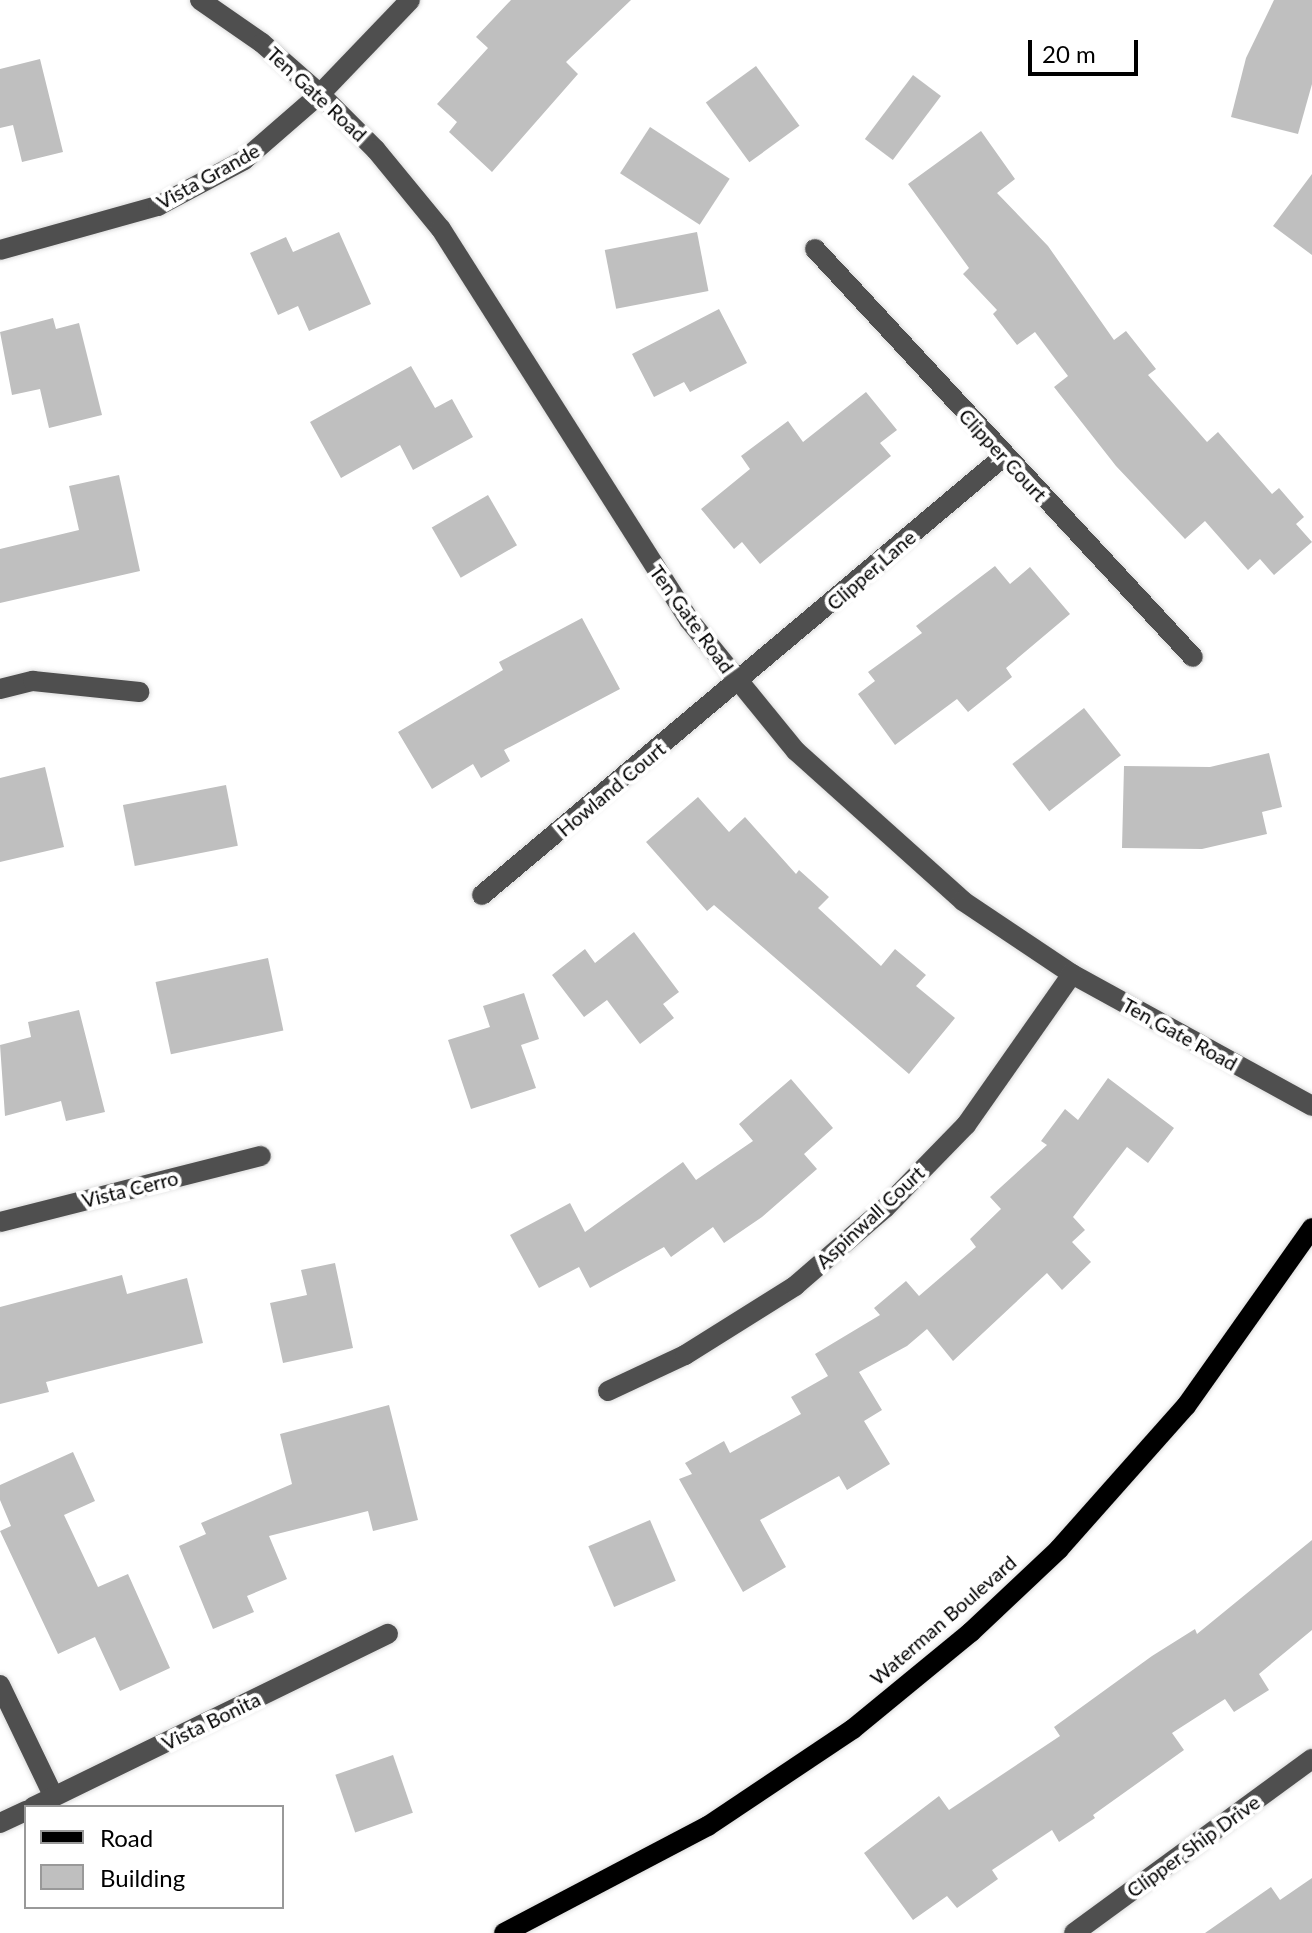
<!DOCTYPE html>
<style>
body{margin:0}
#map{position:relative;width:1312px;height:1933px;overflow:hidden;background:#fff;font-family:Lato,sans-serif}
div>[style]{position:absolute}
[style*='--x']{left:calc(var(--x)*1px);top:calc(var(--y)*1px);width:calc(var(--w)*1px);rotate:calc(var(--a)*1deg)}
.building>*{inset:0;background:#bfbfbf;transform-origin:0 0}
.roads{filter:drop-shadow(0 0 2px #dbdbdb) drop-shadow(0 0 2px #dbdbdb)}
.minor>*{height:20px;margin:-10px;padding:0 10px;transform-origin:10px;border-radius:10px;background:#4f4f4f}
.major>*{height:20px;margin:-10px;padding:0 10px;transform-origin:10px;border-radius:10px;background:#000}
span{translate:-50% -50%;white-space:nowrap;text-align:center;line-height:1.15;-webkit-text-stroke:8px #fff;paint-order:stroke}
.street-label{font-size:20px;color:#000}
.legend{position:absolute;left:24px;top:1805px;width:260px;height:104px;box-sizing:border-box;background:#fff;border:2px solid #999;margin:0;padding:10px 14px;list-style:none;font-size:24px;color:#000}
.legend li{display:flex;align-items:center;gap:16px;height:40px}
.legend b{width:40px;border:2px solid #999}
.scale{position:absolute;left:1028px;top:40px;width:110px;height:36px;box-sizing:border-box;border:4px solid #000;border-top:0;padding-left:10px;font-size:24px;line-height:28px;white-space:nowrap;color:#000;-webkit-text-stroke:6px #fff;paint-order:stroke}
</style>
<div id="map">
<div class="building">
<div style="clip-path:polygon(511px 0,631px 0,566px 62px,578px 74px,492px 172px,449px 132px,457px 122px,437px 104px,488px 48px,476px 37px)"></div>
<div style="clip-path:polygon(1274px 0,1312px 0,1312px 84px,1298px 134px,1231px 117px,1246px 58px)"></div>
<div style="clip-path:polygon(40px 59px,63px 152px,22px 162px,13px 125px,0 128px,0 69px)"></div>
<div style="left:756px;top:66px;width:74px;height:62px;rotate:54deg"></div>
<div style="left:913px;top:75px;width:35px;height:80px;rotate:37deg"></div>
<div style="left:650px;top:127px;width:95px;height:55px;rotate:33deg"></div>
<div style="clip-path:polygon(981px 131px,1015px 179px,997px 193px,1048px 246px,1114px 340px,1126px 331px,1156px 369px,1148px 375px,1207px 442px,1218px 432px,1272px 494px,1279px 488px,1304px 517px,1296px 524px,1312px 542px,1274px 575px,1260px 559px,1248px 570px,1205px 521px,1185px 539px,1116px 466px,1054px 387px,1068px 376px,1035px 332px,1017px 345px,993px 314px,997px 310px,963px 274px,969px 268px,908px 184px)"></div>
<div style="clip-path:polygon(1312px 174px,1312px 255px,1273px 226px)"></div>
<div style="clip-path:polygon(339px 232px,371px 304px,309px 331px,298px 306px,278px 315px,250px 253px,286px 237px,293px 252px)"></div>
<div style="left:697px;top:232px;width:60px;height:94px;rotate:79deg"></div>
<div style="clip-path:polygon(719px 309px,747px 363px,690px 392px,684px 382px,654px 397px,632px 354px)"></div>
<div style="clip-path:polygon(53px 318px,56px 329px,79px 323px,102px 415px,49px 428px,40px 389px,12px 395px,0 332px)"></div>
<div style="clip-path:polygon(411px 366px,435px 408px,452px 399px,473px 437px,413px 470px,400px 445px,341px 478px,310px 422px)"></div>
<div style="clip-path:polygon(866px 392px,897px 430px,880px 443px,891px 456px,760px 564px,742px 542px,734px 549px,701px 509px,750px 469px,741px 456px,788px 421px,803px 442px)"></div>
<div style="clip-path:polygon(119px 475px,140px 571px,0 603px,0 549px,79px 530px,69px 486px)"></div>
<div style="left:488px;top:495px;width:58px;height:65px;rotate:60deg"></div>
<div style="clip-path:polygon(995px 566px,1010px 584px,1030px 567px,1070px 614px,1006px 668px,1012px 677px,968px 712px,957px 699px,895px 745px,858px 694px,875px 681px,868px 672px,922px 633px,916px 626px)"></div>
<div style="clip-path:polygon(582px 618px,620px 689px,504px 750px,510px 761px,481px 778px,473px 764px,432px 789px,398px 732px,503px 670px,499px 662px)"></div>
<div style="left:1084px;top:708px;width:60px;height:91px;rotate:52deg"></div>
<div style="clip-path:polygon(1269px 753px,1282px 807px,1262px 812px,1267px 834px,1202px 849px,1122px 848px,1124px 766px,1210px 767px)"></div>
<div style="clip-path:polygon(45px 767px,64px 847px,0 862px,0 778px)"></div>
<div style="left:226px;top:785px;width:62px;height:105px;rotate:79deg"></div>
<div style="clip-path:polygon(698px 797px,729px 832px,745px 817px,796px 874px,799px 870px,829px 897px,818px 908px,881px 966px,895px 949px,926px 975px,916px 986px,955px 1018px,909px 1074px,714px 905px,707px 911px,646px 842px)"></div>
<div style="clip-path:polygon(634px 932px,679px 992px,663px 1004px,674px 1018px,640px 1044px,607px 1000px,584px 1017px,552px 975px,585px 949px,595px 963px)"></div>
<div style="left:268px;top:958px;width:74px;height:115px;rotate:78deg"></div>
<div style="clip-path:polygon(524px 993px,539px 1039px,521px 1045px,536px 1088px,471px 1109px,448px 1040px,490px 1027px,483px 1006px)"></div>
<div style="clip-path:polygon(79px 1010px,105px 1112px,66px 1121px,61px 1101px,5px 1116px,0 1045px,31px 1037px,28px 1022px)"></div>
<div style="clip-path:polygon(1108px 1078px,1174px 1128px,1148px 1163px,1127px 1147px,1073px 1217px,1085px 1230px,1072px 1242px,1091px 1262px,1062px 1290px,1047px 1273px,953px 1361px,927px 1329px,907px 1346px,859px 1372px,882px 1410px,864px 1421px,890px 1464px,847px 1490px,839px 1476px,760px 1520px,786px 1567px,743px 1592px,679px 1479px,692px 1474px,685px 1463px,724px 1441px,730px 1453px,801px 1414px,791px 1397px,828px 1376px,815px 1354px,880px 1315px,874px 1308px,906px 1281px,919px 1296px,976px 1247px,970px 1239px,1001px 1209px,990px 1197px,1047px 1145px,1041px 1141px,1065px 1109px,1078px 1120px)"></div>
<div style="clip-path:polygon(791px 1079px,833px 1128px,804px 1154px,817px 1169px,762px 1217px,724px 1243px,713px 1227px,671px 1257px,664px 1247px,590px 1288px,579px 1267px,539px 1288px,510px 1235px,570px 1203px,585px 1232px,683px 1162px,696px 1180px,753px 1141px,739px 1124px)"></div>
<div style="clip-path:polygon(335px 1263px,353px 1348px,283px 1363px,270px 1303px,307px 1295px,301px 1270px)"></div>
<div style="clip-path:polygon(122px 1275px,127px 1294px,187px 1278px,203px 1343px,46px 1382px,49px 1392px,0 1404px,0 1307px)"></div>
<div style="clip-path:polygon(389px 1405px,418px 1520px,373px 1531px,368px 1511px,269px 1536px,287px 1579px,247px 1596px,254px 1612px,213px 1629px,179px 1546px,206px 1534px,201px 1523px,292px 1484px,280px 1434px)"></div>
<div style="clip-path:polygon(73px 1452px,95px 1501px,64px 1515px,98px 1587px,128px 1574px,170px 1668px,120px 1691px,95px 1637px,58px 1654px,0 1531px,11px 1526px,0 1500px,0 1485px)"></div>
<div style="left:650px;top:1520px;width:66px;height:67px;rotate:67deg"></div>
<div style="clip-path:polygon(1312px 1540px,1312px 1630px,1259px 1674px,1269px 1690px,1234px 1712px,1225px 1699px,1172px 1733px,1184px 1750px,1093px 1815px,1095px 1818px,1059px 1842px,1052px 1830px,992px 1870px,998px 1879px,957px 1908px,947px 1896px,913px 1920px,864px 1853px,939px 1796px,949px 1810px,1060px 1736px,1054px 1727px,1152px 1656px,1195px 1629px,1197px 1634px)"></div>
<div style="left:393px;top:1755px;width:61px;height:61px;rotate:71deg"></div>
<div style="clip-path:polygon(1312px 1878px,1312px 1933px,1205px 1933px,1271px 1887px,1280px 1900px)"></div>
</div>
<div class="roads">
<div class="minor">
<div style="--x:200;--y:0;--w:75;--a:34.7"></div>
<div style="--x:262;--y:43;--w:77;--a:41.3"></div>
<div style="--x:320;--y:94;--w:79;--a:45"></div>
<div style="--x:376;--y:150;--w:102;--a:50.6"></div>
<div style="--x:441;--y:229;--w:463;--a:57.6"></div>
<div style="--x:689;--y:620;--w:169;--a:50.8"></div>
<div style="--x:796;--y:751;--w:224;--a:41.9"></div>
<div style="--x:963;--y:901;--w:131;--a:33.8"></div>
<div style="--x:1072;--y:974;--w:274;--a:28.8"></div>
<div style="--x:815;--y:249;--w:556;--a:47.19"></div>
<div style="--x:0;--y:250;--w:164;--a:-15.6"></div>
<div style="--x:158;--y:206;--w:98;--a:-28.1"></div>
<div style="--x:244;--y:160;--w:101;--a:-41"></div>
<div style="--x:320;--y:94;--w:130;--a:-46.2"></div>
<div style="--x:0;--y:689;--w:34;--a:-14"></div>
<div style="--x:33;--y:681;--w:107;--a:5.9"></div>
<div style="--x:482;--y:895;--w:681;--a:-40.05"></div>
<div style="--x:0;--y:1222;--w:269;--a:-14.2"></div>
<div style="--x:608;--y:1391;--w:85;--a:-25.1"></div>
<div style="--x:685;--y:1355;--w:130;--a:-32.1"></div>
<div style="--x:795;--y:1286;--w:119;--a:-40.9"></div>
<div style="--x:885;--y:1208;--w:116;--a:-45.7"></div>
<div style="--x:966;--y:1125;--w:184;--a:-54.9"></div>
<div style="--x:0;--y:1685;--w:124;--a:64.3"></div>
<div style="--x:33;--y:1807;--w:395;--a:-26"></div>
<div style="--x:0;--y:1823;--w:29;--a:-25"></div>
<div style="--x:1074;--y:1933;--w:295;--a:-36.2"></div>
</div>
<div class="major">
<div style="--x:504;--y:1933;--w:230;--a:-27.7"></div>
<div style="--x:708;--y:1826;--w:174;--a:-33.8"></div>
<div style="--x:853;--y:1729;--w:153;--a:-39.4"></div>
<div style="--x:971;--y:1632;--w:121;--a:-43.3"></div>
<div style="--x:1059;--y:1549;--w:191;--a:-48.4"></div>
<div style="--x:1186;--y:1406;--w:218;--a:-54.7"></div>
</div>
</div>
<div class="street-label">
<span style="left:317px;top:94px;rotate:43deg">Ten Gate Road</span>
<span style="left:208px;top:176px;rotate:-29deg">Vista Grande</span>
<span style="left:1003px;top:455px;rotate:47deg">Clipper Court</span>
<span style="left:871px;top:570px;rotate:-41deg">Clipper Lane</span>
<span style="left:692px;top:619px;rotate:54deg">Ten Gate Road</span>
<span style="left:611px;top:789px;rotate:-40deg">Howland Court</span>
<span style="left:1180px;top:1034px;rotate:29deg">Ten Gate Road</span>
<span style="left:130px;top:1189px;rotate:-14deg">Vista Cerro</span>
<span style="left:870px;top:1217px;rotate:-43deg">Aspinwall Court</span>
<span style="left:943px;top:1620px;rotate:-41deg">Waterman Boulevard</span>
<span style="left:211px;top:1721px;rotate:-26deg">Vista Bonita</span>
<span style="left:1193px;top:1846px;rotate:-36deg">Clipper Ship Drive</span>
</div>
<ul class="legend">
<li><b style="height:10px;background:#000"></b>Road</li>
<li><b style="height:22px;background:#bfbfbf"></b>Building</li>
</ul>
<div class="scale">20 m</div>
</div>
